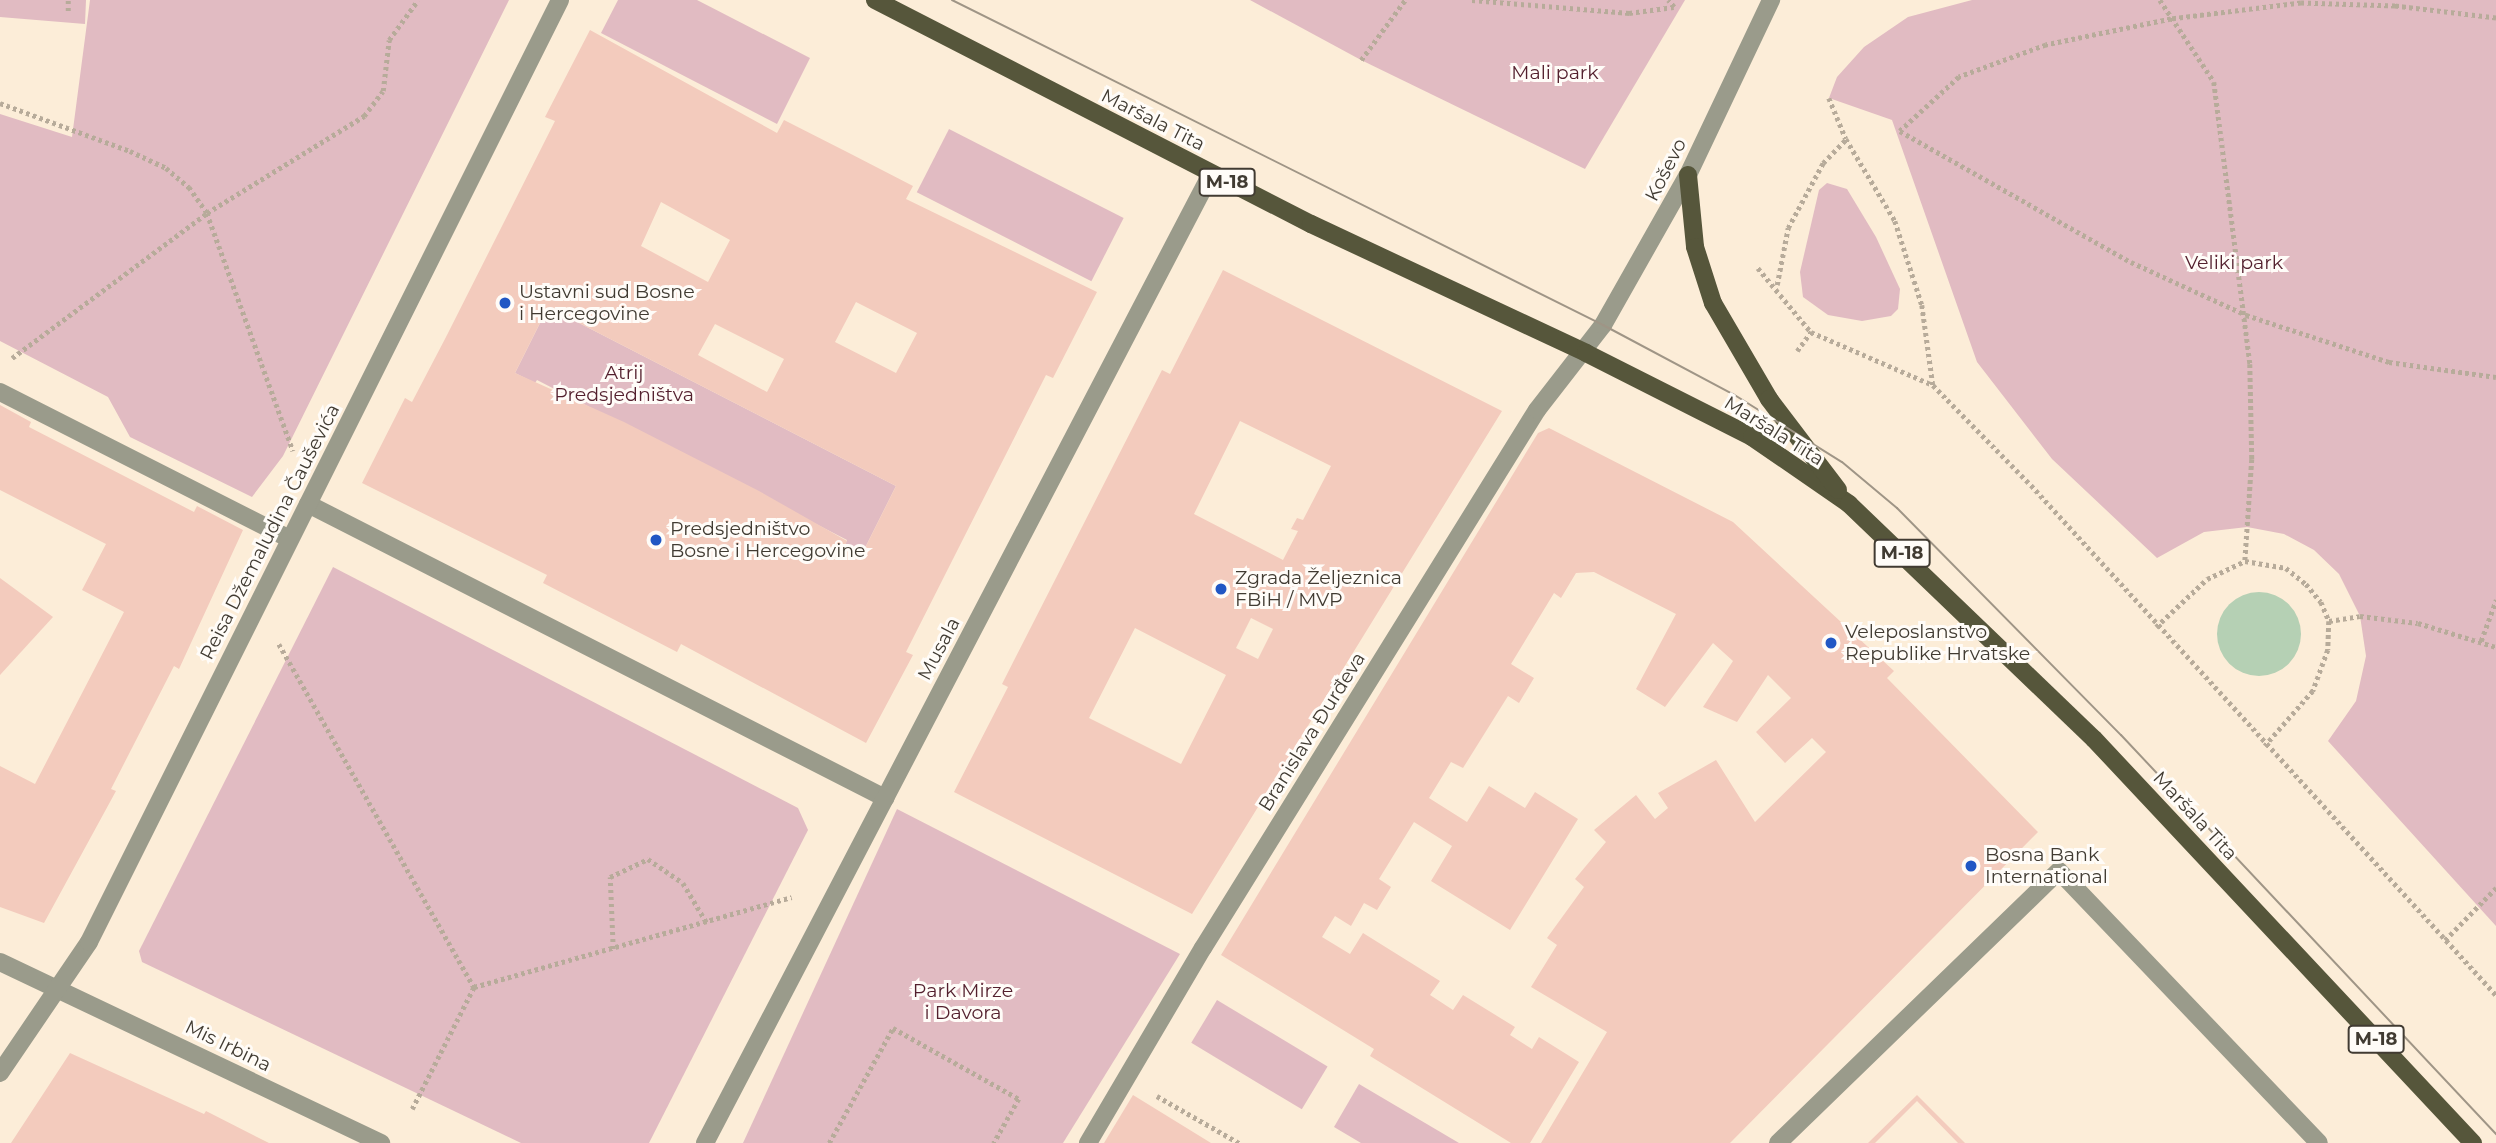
<!DOCTYPE html>
<meta charset="utf-8">
<style>
body{margin:0}
#map{position:relative;width:2496px;height:1143px;overflow:hidden;background:#fcedd8;font-family:Montserrat,sans-serif}
div>[style]{position:absolute}
[style*='--x']{left:calc(var(--x)*1px);top:calc(var(--y)*1px);width:calc(var(--w)*1px);rotate:calc(var(--a)*1deg)}
.green>*{inset:0;background:#e1bbc2;transform-origin:0 0}
.water>*{inset:0;background:#b5d0b4}
.round{border-radius:50%}
.building>*{inset:0;background:#f3cbbd}
.path>*{height:4.5px;margin-top:-2.25px;transform-origin:0;background:repeating-linear-gradient(90deg,#b7ab9a 0 3.5px,transparent 0 7px)}
.minor>*{height:18px;margin:-9px;padding:0 9px;transform-origin:9px;border-radius:9px;background:#9a9b8b}
.major>*{height:18px;margin:-9px;padding:0 9px;transform-origin:9px;border-radius:9px;background:#56563b}
.tram>*{height:2px;margin:-1px;padding:0 1px;transform-origin:1px;border-radius:1px;background:#9f9586}
.dots>*{width:19px;height:19px;translate:-50% -50%;box-sizing:border-box;border:4px solid #fffcf8;border-radius:50%}
span{translate:-50% -50%;white-space:nowrap;text-align:center;line-height:1.15;-webkit-text-stroke:6px #fffcf8;paint-order:stroke}
.shield-label span{padding:2px 5px;background:#fffcf8;border:2px solid;border-radius:5px;-webkit-text-stroke-width:0}
.shield-label{font-size:18px;color:#413b32;font-weight:700}
.park-label{font-size:19px;color:#531f2d}
.street-label{font-size:19px;color:#413b32}
.poi-label{font-size:19px;color:#413b32}
.left{translate:0 -50%;text-align:left}
</style>
<div id="map">
<div class="green">
<div style="clip-path:polygon(0 0,86px 0,85px 24px,0 17px)"></div>
<div style="clip-path:polygon(90px 0,509px 0,283px 456px,252px 497px,130px 437px,108px 397px,0 341px,0 114px,72px 137px)"></div>
<div style="clip-path:polygon(618px 0,697px 0,810px 58px,777px 124px,601px 33px)"></div>
<div style="clip-path:polygon(1250px 0,1685px 0,1585px 169px,1361px 60px)"></div>
<div style="clip-path:polygon(1972px 0,2496px 0,2496px 926px,2328px 741px,2356px 701px,2366px 656px,2360px 616px,2339px 574px,2314px 550px,2284px 534px,2247px 527px,2204px 532px,2157px 558px,2052px 459px,1977px 362px,1892px 120px,1829px 98px,1837px 77px,1864px 47px,1908px 17px)"></div>
<div style="left:949px;top:129px;width:196px;height:71px;rotate:27deg"></div>
<div style="clip-path:polygon(1827px 183px,1847px 189px,1876px 237px,1900px 289px,1898px 309px,1891px 316px,1862px 321px,1828px 315px,1803px 297px,1800px 272px,1819px 190px)"></div>
<div style="clip-path:polygon(548px 307px,896px 486px,862px 554px,845px 545px,847px 540px,758px 494px,537px 380px,535px 383px,515px 373px)"></div>
<div style="clip-path:polygon(333px 567px,798px 808px,808px 830px,649px 1143px,521px 1143px,142px 962px,139px 951px)"></div>
<div style="clip-path:polygon(897px 809px,1180px 954px,1063px 1143px,743px 1143px)"></div>
<div style="left:1217px;top:1000px;width:129px;height:50px;rotate:31deg"></div>
<div style="clip-path:polygon(1359px 1084px,1459px 1143px,1361px 1143px,1334px 1127px)"></div>
</div>
<div class="water">
<div class="round" style="left:2217px;top:592px;width:84px;height:84px"></div>
</div>
<div class="building">
<div style="clip-path:polygon(evenodd,590px 30px,777px 133px,784px 120px,849px 153px,913px 186px,906px 199px,1097px 292px,1053px 378px,1046px 375px,906px 652px,913px 655px,866px 743px,681px 644px,677px 652px,611px 618px,543px 583px,547px 575px,362px 483px,405px 398px,412px 402px,446px 337px,555px 121px,545px 117px,590px 30px,661px 202px,730px 240px,708px 282px,641px 246px,661px 202px,590px 30px,856px 302px,917px 333px,896px 373px,835px 342px,856px 302px,590px 30px,548px 307px,896px 486px,862px 554px,845px 545px,847px 541px,759px 491px,624px 422px,515px 373px,548px 307px,590px 30px,715px 324px,784px 359px,767px 392px,698px 355px,715px 324px)"></div>
<div style="clip-path:polygon(evenodd,1223px 270px,1502px 411px,1192px 914px,954px 792px,1008px 687px,1002px 684px,1162px 370px,1170px 374px,1223px 270px,1240px 421px,1331px 466px,1303px 520px,1297px 518px,1291px 529px,1298px 531px,1283px 560px,1194px 514px,1240px 421px,1223px 270px,1251px 618px,1273px 629px,1258px 659px,1236px 648px,1251px 618px,1223px 270px,1135px 628px,1226px 675px,1181px 764px,1089px 718px,1135px 628px)"></div>
<div style="clip-path:polygon(0 405px,31px 422px,29px 427px,194px 512px,197px 506px,243px 530px,179px 669px,174px 666px,111px 789px,116px 791px,44px 923px,0 907px,0 766px,35px 784px,124px 612px,82px 590px,106px 544px,0 490px)"></div>
<div style="clip-path:polygon(1549px 428px,1733px 522px,1894px 671px,1887px 678px,2038px 832px,1730px 1143px,1541px 1143px,1607px 1032px,1531px 987px,1557px 945px,1547px 938px,1584px 887px,1575px 879px,1606px 842px,1594px 830px,1636px 795px,1655px 819px,1668px 808px,1658px 793px,1716px 760px,1755px 822px,1826px 752px,1812px 738px,1785px 763px,1756px 732px,1791px 698px,1768px 675px,1737px 722px,1703px 707px,1733px 661px,1713px 643px,1665px 707px,1636px 689px,1676px 614px,1594px 572px,1576px 573px,1561px 598px,1554px 593px,1511px 664px,1534px 678px,1519px 703px,1508px 696px,1463px 768px,1451px 762px,1429px 798px,1467px 822px,1489px 786px,1525px 808px,1535px 792px,1578px 819px,1510px 930px,1431px 881px,1452px 846px,1414px 822px,1379px 879px,1391px 887px,1377px 910px,1364px 903px,1351px 926px,1335px 916px,1322px 937px,1350px 954px,1363px 933px,1440px 981px,1430px 995px,1453px 1010px,1463px 995px,1515px 1027px,1510px 1035px,1532px 1049px,1539px 1037px,1579px 1062px,1530px 1143px,1511px 1143px,1370px 1056px,1374px 1049px,1221px 955px,1538px 433px)"></div>
<div style="clip-path:polygon(0 578px,53px 617px,0 675px)"></div>
<div style="clip-path:polygon(70px 1053px,204px 1114px,206px 1111px,269px 1143px,11px 1143px)"></div>
<div style="clip-path:polygon(1133px 1095px,1211px 1143px,1104px 1143px)"></div>
<div style="clip-path:polygon(1917px 1095px,1965px 1143px,1958px 1143px,1917px 1101px,1875px 1143px,1868px 1143px)"></div>
</div>
<div class="path">
<div style="--x:1472;--y:0;--w:158;--a:4.7"></div>
<div style="--x:1629;--y:13;--w:45;--a:-7.6"></div>
<div style="--x:1674;--y:7;--w:9;--a:-131"></div>
<div style="--x:2160;--y:0;--w:98;--a:56.6"></div>
<div style="--x:2214;--y:82;--w:284;--a:82.7"></div>
<div style="--x:2250;--y:364;--w:95;--a:88.8"></div>
<div style="--x:2252;--y:459;--w:102;--a:93.9"></div>
<div style="--x:68;--y:11;--w:11;--a:-90"></div>
<div style="--x:2496;--y:18;--w:102;--a:-173.2"></div>
<div style="--x:2395;--y:6;--w:94;--a:-178.2"></div>
<div style="--x:2301;--y:3;--w:131;--a:173"></div>
<div style="--x:2171;--y:19;--w:128;--a:168.3"></div>
<div style="--x:2046;--y:45;--w:93;--a:159.8"></div>
<div style="--x:1959;--y:77;--w:80;--a:137.5"></div>
<div style="--x:1900;--y:131;--w:266;--a:29.6"></div>
<div style="--x:2131;--y:262;--w:127;--a:24.7"></div>
<div style="--x:2246;--y:315;--w:151;--a:18.2"></div>
<div style="--x:2389;--y:362;--w:108;--a:8"></div>
<div style="--x:1361;--y:60;--w:74;--a:-53.7"></div>
<div style="--x:1829;--y:98;--w:44;--a:67.5"></div>
<div style="--x:1846;--y:139;--w:96;--a:59.1"></div>
<div style="--x:1895;--y:221;--w:88;--a:72.2"></div>
<div style="--x:1922;--y:305;--w:81;--a:82.2"></div>
<div style="--x:0;--y:103;--w:139;--a:20.3"></div>
<div style="--x:130;--y:151;--w:40;--a:25"></div>
<div style="--x:166;--y:168;--w:30;--a:40"></div>
<div style="--x:189;--y:187;--w:32;--a:55"></div>
<div style="--x:207;--y:213;--w:253;--a:70.1"></div>
<div style="--x:1758;--y:268;--w:83;--a:50.4"></div>
<div style="--x:1811;--y:332;--w:133;--a:23.5"></div>
<div style="--x:1933;--y:385;--w:140;--a:45.6"></div>
<div style="--x:2031;--y:485;--w:690;--a:47.64"></div>
<div style="--x:1777;--y:285;--w:58;--a:-79.1"></div>
<div style="--x:1788;--y:228;--w:74;--a:-61.7"></div>
<div style="--x:1823;--y:163;--w:33;--a:-46"></div>
<div style="--x:1797;--y:351;--w:24;--a:-54"></div>
<div style="--x:12;--y:358;--w:243;--a:-36.6"></div>
<div style="--x:207;--y:213;--w:185;--a:-31.7"></div>
<div style="--x:364;--y:116;--w:31;--a:-53"></div>
<div style="--x:383;--y:91;--w:51;--a:-83.3"></div>
<div style="--x:389;--y:40;--w:49;--a:-54.1"></div>
<div style="--x:2329;--y:621;--w:31;--a:-9"></div>
<div style="--x:2360;--y:616;--w:58;--a:6.9"></div>
<div style="--x:2418;--y:623;--w:82;--a:17.1"></div>
<div style="--x:2156;--y:627;--w:70;--a:-43.3"></div>
<div style="--x:2207;--y:579;--w:42;--a:-25.3"></div>
<div style="--x:2245;--y:561;--w:42;--a:9.7"></div>
<div style="--x:2286;--y:568;--w:26;--a:39"></div>
<div style="--x:2306;--y:584;--w:23;--a:50"></div>
<div style="--x:2321;--y:602;--w:21;--a:67"></div>
<div style="--x:2329;--y:621;--w:29;--a:92"></div>
<div style="--x:2328;--y:650;--w:44;--a:110.1"></div>
<div style="--x:2313;--y:691;--w:73;--a:131.1"></div>
<div style="--x:2481;--y:641;--w:44;--a:-69.9"></div>
<div style="--x:279;--y:644;--w:395;--a:60.4"></div>
<div style="--x:2445;--y:940;--w:73;--a:-45.6"></div>
<div style="--x:613;--y:949;--w:72;--a:-92.4"></div>
<div style="--x:610;--y:877;--w:42;--a:-25.3"></div>
<div style="--x:648;--y:859;--w:42;--a:34.4"></div>
<div style="--x:683;--y:883;--w:47;--a:59"></div>
<div style="--x:1157;--y:1096;--w:95;--a:29.8"></div>
<div style="--x:412;--y:1109;--w:137;--a:-63.1"></div>
<div style="--x:474;--y:987;--w:330;--a:-15.8"></div>
<div style="--x:829;--y:1143;--w:132;--a:-60.9"></div>
<div style="--x:893;--y:1028;--w:145;--a:29.4"></div>
<div style="--x:1019;--y:1099;--w:51;--a:119.6"></div>
</div>
<div class="minor">
<div style="--x:0;--y:392;--w:325;--a:26.9"></div>
<div style="--x:308;--y:504;--w:648;--a:27"></div>
<div style="--x:0;--y:962;--w:422;--a:25.4"></div>
<div style="--x:0;--y:1073;--w:158;--a:-55.8"></div>
<div style="--x:89;--y:942;--w:1053;--a:-63.43"></div>
<div style="--x:705;--y:1143;--w:1093;--a:-62.43"></div>
<div style="--x:1088;--y:1143;--w:226;--a:-59.5"></div>
<div style="--x:1203;--y:948;--w:633;--a:-58.17"></div>
<div style="--x:1537;--y:410;--w:108;--a:-52.2"></div>
<div style="--x:1603;--y:325;--w:172;--a:-60.5"></div>
<div style="--x:1688;--y:175;--w:194;--a:-64.6"></div>
<div style="--x:1778;--y:1143;--w:391;--a:-44.1"></div>
<div style="--x:2059;--y:871;--w:376;--a:46.3"></div>
</div>
<div class="major">
<div style="--x:875;--y:0;--w:490;--a:27.2"></div>
<div style="--x:1311;--y:224;--w:304;--a:25.1"></div>
<div style="--x:1586;--y:353;--w:186;--a:26.8"></div>
<div style="--x:1752;--y:437;--w:118;--a:34.6"></div>
<div style="--x:1849;--y:504;--w:339;--a:43.8"></div>
<div style="--x:2094;--y:739;--w:554;--a:46.83"></div>
<div style="--x:1688;--y:175;--w:72;--a:84.4"></div>
<div style="--x:1695;--y:247;--w:59;--a:72.2"></div>
<div style="--x:1713;--y:303;--w:111;--a:59.7"></div>
<div style="--x:1769;--y:399;--w:114;--a:52.8"></div>
</div>
<div class="tram">
<div style="--x:952;--y:0;--w:728;--a:26.53"></div>
<div style="--x:1603;--y:325;--w:147;--a:28"></div>
<div style="--x:1733;--y:394;--w:128;--a:32"></div>
<div style="--x:1842;--y:462;--w:72;--a:39.9"></div>
<div style="--x:1897;--y:508;--w:319;--a:45.4"></div>
<div style="--x:2121;--y:735;--w:548;--a:46.78"></div>
</div>
<div class="dots">
<div style="left:505px;top:303px;background:#2157c4"></div>
<div style="left:656px;top:540px;background:#2157c4"></div>
<div style="left:1221px;top:589px;background:#2157c4"></div>
<div style="left:1831px;top:643px;background:#2157c4"></div>
<div style="left:1971px;top:866px;background:#2157c4"></div>
</div>
<div class="shield-label">
<span style="left:1227px;top:182px">M-18</span>
<span style="left:1902px;top:553px">M-18</span>
<span style="left:2376px;top:1039px">M-18</span>
</div>
<div class="park-label">
<span style="left:1555px;top:73px">Mali park</span>
<span style="left:2234px;top:263px">Veliki park</span>
<span style="left:624px;top:384px">Atrij<br>Predsjedništva</span>
<span style="left:963px;top:1002px">Park Mirze<br>i Davora</span>
</div>
<div class="street-label">
<span style="left:1153px;top:120px;rotate:27deg">Maršala Tita</span>
<span style="left:1666px;top:170px;rotate:-63deg">Koševo</span>
<span style="left:1774px;top:431px;rotate:32deg">Maršala Tita</span>
<span style="left:270px;top:532px;rotate:-63deg">Reisa Džemaludina Čauševića</span>
<span style="left:939px;top:649px;rotate:-62deg">Musala</span>
<span style="left:1312px;top:732px;rotate:-58deg">Branislava Đurđeva</span>
<span style="left:2195px;top:816px;rotate:47deg">Maršala Tita</span>
<span style="left:228px;top:1046px;rotate:26deg">Mis Irbina</span>
</div>
<div class="poi-label">
<span class="left" style="left:519px;top:303px">Ustavni sud Bosne<br>i Hercegovine</span>
<span class="left" style="left:670px;top:540px">Predsjedništvo<br>Bosne i Hercegovine</span>
<span class="left" style="left:1235px;top:589px">Zgrada Željeznica<br>FBiH / MVP</span>
<span class="left" style="left:1845px;top:643px">Veleposlanstvo<br>Republike Hrvatske</span>
<span class="left" style="left:1985px;top:866px">Bosna Bank<br>International</span>
</div>
</div>
